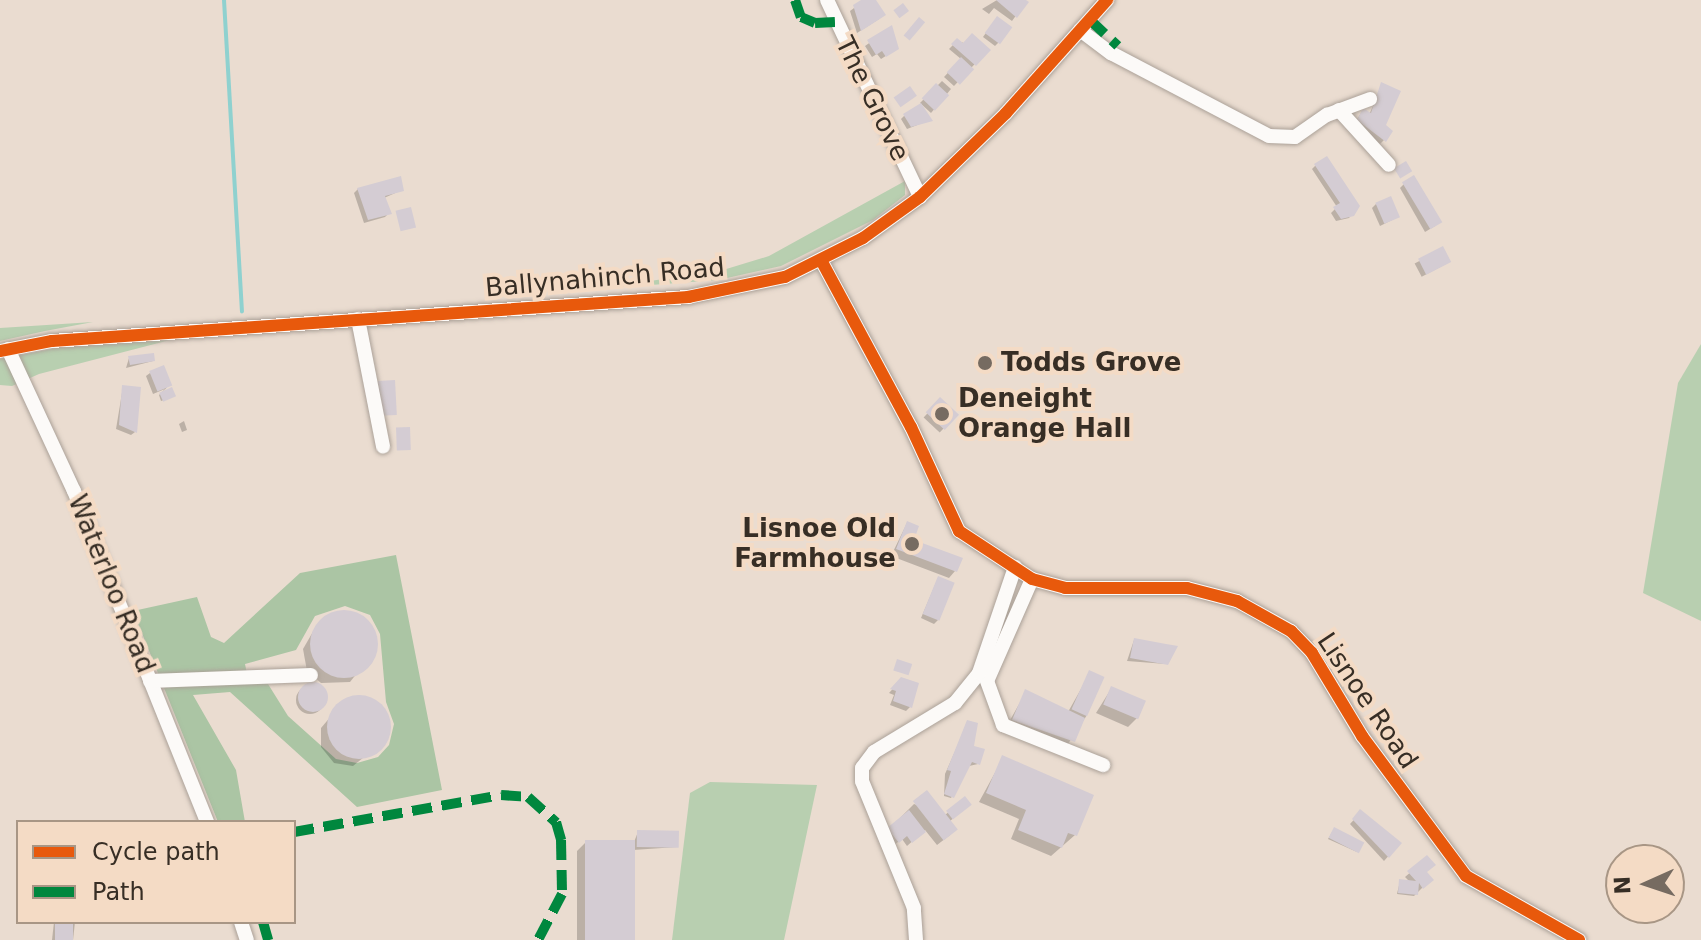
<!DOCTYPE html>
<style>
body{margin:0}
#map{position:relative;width:1701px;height:940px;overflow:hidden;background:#eadcd0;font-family:"DejaVu Sans",sans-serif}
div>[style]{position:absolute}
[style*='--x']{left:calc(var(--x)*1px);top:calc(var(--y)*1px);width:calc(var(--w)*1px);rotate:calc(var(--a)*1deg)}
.green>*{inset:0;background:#b8cfb0}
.forest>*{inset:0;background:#abc5a4}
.shadow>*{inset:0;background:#0003;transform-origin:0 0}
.round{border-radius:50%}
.stream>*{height:4px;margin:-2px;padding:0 2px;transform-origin:2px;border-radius:2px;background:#8fd1cf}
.building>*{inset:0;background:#d4ccd3;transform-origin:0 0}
.roads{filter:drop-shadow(0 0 2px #aba198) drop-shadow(0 0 2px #aba198)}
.minor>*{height:14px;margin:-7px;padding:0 7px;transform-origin:7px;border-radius:7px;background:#fcfaf8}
.quiet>*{height:10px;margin-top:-5px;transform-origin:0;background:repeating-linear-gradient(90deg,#00873e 0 20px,transparent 0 30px)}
.cycleway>*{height:12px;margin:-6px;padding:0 6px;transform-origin:6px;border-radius:6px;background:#e8590c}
.dots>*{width:22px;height:22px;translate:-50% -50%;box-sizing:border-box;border:4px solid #f4dbc5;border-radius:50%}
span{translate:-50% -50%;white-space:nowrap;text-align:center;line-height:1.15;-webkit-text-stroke:8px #f4dbc5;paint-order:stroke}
.street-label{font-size:26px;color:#372e25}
.poi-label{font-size:26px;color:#372e25;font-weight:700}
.left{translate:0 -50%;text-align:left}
.right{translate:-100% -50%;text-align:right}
.legend{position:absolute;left:16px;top:820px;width:280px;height:104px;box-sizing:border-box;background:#f4dbc5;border:2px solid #a89685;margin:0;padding:10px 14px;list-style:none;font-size:24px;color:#372e25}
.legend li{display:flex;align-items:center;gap:16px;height:40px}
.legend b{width:40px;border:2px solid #a89685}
.north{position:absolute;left:1605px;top:844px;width:80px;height:80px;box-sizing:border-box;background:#f4dbc5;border:2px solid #a89685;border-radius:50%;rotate:267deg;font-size:22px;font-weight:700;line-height:32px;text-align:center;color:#372e25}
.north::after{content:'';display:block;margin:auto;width:28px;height:36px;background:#766b61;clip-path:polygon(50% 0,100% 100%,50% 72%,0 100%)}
</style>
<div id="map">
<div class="green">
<div style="clip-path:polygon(905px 181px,905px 195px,873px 220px,781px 266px,718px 280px,597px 289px,723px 270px,769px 256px)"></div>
<div style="clip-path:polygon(93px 322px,45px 331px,0 341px,0 328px)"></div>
<div style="clip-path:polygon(170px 340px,39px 374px,12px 386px,0 385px,0 359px,57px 348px)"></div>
<div style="clip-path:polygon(1701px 344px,1701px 621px,1643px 593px,1678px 383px)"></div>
<div style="clip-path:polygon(710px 782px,817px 785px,784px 940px,672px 940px,690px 793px)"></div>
</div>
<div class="forest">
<div style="clip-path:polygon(evenodd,396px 555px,442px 790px,357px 807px,230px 692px,193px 695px,236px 770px,245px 822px,218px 822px,133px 611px,197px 597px,211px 637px,224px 643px,300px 573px,396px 555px,345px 606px,370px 615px,380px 634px,386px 702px,394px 724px,389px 745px,378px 757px,357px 763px,336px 759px,288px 716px,268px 684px,247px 674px,245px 664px,296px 650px,315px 616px,345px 606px)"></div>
</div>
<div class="shadow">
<div style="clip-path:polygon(865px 0,874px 0,879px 19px,857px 33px,850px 11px)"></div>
<div style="clip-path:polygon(997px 0,1023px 0,1026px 2px,1012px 21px,994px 8px,989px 14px,982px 9px)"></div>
<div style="clip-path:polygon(993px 23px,999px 42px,995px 46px,983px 37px)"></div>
<div style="clip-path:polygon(892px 27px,892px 52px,881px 59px,877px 54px,872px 57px,865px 46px)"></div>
<div style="clip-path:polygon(957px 41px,988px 50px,954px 86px,944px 77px,961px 59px,949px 49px)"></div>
<div style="clip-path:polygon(942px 81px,951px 89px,931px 113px,920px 103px)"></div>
<div style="clip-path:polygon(1382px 84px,1384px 140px,1380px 144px,1354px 124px,1363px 110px,1369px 115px)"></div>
<div style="clip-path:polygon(904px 116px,930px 120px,907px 129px,901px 119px)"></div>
<div style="clip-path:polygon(1316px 165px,1352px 214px,1349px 218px,1336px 221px,1331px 213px,1337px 207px,1312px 169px)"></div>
<div style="clip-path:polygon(1404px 184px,1439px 222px,1435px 226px,1425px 232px,1400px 188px)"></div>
<div style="clip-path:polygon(358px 189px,402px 190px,384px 198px,389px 213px,385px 217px,364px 223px,354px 193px)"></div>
<div style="clip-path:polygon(1376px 204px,1398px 217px,1380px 226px,1372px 208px)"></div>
<div style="left:1442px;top:249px;width:15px;height:31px;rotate:62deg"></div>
<div style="clip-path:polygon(129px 358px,153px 361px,126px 368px)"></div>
<div style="clip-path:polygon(150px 373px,169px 385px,161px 394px,172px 397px,161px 401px,159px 395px,165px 389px,153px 394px,146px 376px)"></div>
<div style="clip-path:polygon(123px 387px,135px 432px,131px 435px,116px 429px)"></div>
<div style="left:940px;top:400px;width:22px;height:24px;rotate:43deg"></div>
<div style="clip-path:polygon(184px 421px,187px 430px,182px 432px,179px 424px)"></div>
<div style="clip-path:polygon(907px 523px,911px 541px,955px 571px,949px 578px,891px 556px)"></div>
<div style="clip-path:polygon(938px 578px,938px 620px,934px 624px,921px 618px)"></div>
<div style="clip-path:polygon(333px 614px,355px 614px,372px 628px,376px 649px,350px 682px,321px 683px,307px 671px,303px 649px,314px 630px)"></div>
<div style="clip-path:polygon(1134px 640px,1166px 664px,1127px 661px)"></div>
<div style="clip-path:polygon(1090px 673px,1087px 715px,1064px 750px,1005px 729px,1026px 692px,1068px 712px)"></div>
<div style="clip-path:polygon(902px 679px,910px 707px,906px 711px,890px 705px,894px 695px,889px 693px)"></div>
<div class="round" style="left:296px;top:686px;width:28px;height:28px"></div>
<div style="clip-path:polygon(1111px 689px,1137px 718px,1128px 727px,1096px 713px)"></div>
<div style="clip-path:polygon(371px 700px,388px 722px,385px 740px,353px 766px,334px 763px,321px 747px,321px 728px,343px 702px)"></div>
<div style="clip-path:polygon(968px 722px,978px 764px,969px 766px,951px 798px,944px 796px,945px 774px)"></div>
<div style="clip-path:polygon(1003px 758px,1075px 835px,1051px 856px,1011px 839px,1019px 819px,979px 802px)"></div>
<div style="clip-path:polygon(965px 799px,966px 808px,950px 821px,950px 835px,937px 845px,925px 830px,907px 846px,902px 839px,894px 845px,885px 833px,914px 804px,945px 815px)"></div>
<div style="clip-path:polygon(1361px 812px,1399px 844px,1384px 861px,1350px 824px)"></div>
<div style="clip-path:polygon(1333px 831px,1357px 852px,1328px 839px)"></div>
<div style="clip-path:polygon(638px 832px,677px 847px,633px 850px,633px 940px,577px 940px,577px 851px,586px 842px,634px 842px)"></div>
<div style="clip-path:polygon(1427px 858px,1425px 872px,1431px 879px,1414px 896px,1397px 894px,1400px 881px,1413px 885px,1405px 877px)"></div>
<div style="clip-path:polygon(54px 922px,75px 922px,73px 940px,52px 940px)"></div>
</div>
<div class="stream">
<div style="--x:224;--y:0;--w:312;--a:86.7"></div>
</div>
<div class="building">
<div style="clip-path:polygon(861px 0,876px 0,886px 15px,861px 31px,853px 5px)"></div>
<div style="clip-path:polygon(996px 0,1026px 0,1029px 2px,1017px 18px)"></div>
<div style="left:903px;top:3px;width:10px;height:12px;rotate:53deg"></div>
<div style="left:997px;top:16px;width:19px;height:21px;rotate:36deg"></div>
<div style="left:919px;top:17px;width:8px;height:24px;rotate:40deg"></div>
<div style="clip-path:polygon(892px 25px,899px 49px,886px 57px,882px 51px,876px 55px,867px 40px)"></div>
<div style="clip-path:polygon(972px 33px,991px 50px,976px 66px,951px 44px,957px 38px,963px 43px)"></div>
<div style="left:961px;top:57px;width:18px;height:21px;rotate:43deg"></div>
<div style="clip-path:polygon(1381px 82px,1401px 91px,1386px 125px,1393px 131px,1386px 142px,1357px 120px,1363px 108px,1371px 113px)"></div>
<div style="left:936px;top:83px;width:18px;height:21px;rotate:43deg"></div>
<div style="left:910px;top:86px;width:12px;height:20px;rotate:55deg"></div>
<div style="clip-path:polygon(921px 103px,933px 121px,911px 127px,903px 114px)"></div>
<div style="clip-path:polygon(1327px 156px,1360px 206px,1354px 216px,1341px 219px,1333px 207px,1340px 203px,1314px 164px)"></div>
<div style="left:1406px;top:161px;width:12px;height:14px;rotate:59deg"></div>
<div style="left:1414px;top:175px;width:55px;height:14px;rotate:59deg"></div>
<div style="clip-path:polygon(401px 176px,404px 191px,385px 196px,392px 214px,368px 220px,357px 188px)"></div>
<div style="left:1391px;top:196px;width:23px;height:17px;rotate:67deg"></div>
<div style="left:411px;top:207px;width:21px;height:16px;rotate:76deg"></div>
<div style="left:1443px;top:246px;width:18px;height:28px;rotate:63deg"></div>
<div style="clip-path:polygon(154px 353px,155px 361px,130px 365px,128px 356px)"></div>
<div style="left:164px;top:365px;width:22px;height:16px;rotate:68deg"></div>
<div style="left:395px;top:380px;width:35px;height:17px;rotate:87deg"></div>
<div style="clip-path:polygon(122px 385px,141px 387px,137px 433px,119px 425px)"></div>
<div style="left:172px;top:387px;width:10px;height:14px;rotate:66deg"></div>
<div style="left:940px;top:397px;width:26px;height:21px;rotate:43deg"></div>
<div style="left:410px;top:427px;width:23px;height:14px;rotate:88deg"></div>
<div style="clip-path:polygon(907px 521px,919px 526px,914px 540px,963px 558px,957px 572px,896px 549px)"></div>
<div style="left:938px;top:576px;width:18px;height:41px;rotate:22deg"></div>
<div class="round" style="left:310px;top:610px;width:68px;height:68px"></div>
<div style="clip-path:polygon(1134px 638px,1166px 644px,1178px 646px,1168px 665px,1163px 664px,1130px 658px)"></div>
<div style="left:897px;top:659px;width:16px;height:12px;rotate:18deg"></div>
<div style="left:1089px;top:670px;width:17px;height:43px;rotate:24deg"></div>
<div style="clip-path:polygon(901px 677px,919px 683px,912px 708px,893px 701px,896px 691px,890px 689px)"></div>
<div class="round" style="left:298px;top:682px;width:30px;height:30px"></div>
<div style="left:1111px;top:686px;width:38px;height:20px;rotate:23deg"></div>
<div style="clip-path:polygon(1025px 689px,1085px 718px,1075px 742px,1012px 720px)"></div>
<div class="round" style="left:327px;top:695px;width:64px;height:64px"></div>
<div style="clip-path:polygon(967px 720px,978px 723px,974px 746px,985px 749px,980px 765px,972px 762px,954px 798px,944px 794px,951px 771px,947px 770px)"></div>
<div style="clip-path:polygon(1002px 755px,1094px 795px,1077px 836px,1068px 833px,1062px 848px,1018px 830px,1026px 810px,986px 793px)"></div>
<div style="left:927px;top:790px;width:50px;height:18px;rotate:52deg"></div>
<div style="left:965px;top:796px;width:11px;height:24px;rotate:52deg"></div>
<div style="clip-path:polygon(1360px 809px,1402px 843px,1389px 858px,1352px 819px)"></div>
<div style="clip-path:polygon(909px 810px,926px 832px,912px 843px,907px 836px,899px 843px,887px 828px)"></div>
<div style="left:1334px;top:827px;width:34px;height:12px;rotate:27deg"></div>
<div style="left:637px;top:830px;width:42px;height:17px;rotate:1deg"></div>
<div style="left:585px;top:840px;width:50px;height:100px"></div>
<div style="clip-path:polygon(1427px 855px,1436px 865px,1427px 872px,1434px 880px,1423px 889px,1419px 883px,1418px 895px,1398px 893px,1399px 879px,1416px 881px,1407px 871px)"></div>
<div style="left:55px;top:922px;width:18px;height:18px"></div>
</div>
<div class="roads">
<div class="minor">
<div style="--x:827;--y:0;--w:218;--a:64.7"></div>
<div style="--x:1080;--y:30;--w:39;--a:37"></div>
<div style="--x:1111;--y:53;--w:178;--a:27.7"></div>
<div style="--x:1269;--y:136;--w:26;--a:2"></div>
<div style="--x:1295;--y:137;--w:39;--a:-35"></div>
<div style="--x:1327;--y:115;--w:46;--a:-20.4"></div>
<div style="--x:1339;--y:110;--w:74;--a:47.7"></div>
<div style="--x:822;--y:262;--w:187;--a:61.7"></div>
<div style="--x:911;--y:427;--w:115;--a:65.2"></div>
<div style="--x:959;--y:531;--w:87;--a:33.3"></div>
<div style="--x:1032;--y:579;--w:34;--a:15"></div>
<div style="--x:1065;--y:588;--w:122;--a:0"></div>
<div style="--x:1187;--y:588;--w:52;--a:14.6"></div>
<div style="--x:1237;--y:601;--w:62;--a:29.1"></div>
<div style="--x:1291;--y:631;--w:30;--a:46"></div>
<div style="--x:1312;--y:653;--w:97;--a:58.9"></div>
<div style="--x:1362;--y:736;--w:174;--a:53.4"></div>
<div style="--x:1466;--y:876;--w:130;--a:29.5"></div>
<div style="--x:358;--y:319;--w:130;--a:78.9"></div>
<div style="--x:8;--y:349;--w:157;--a:65.1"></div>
<div style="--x:74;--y:491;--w:357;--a:68.1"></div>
<div style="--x:0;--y:351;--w:53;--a:-10.9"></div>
<div style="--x:52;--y:341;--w:638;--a:-3.96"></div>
<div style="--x:688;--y:297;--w:99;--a:-11.7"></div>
<div style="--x:785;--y:277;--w:87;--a:-26.6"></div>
<div style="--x:863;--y:238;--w:70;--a:-35.7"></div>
<div style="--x:920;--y:197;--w:120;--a:-44.3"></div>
<div style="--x:1006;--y:113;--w:152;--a:-48.2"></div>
<div style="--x:1032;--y:579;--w:111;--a:113.8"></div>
<div style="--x:987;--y:681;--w:47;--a:70"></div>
<div style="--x:1003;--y:725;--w:108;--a:21.8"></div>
<div style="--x:150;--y:681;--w:161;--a:-2.1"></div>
<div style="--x:241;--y:922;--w:19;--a:72"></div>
<div style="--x:916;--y:940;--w:32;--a:-94"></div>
<div style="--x:914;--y:908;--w:137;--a:-112.3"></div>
<div style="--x:862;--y:781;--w:13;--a:-90"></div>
<div style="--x:862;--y:768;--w:20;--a:-53"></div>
<div style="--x:874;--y:752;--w:95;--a:-31.2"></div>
<div style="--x:955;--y:703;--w:38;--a:-51"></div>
<div style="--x:979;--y:673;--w:112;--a:-71.2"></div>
</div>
</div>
<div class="quiet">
<div style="--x:795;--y:0;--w:18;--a:71"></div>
<div style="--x:801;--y:17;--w:15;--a:23"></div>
<div style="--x:815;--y:23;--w:20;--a:-3"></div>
<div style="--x:1090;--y:20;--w:38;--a:43"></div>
<div style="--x:294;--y:832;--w:210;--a:-10.1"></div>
<div style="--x:501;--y:795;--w:27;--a:4"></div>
<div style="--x:528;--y:797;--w:38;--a:42"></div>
<div style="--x:556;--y:822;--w:19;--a:74"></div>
<div style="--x:561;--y:840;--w:54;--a:88.9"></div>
<div style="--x:562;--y:894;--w:52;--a:117.6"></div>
<div style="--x:263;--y:922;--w:19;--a:74"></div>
</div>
<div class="cycleway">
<div style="--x:822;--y:262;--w:187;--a:61.7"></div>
<div style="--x:911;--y:427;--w:115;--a:65.2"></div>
<div style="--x:959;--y:531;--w:87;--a:33.3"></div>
<div style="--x:1032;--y:579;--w:34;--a:15"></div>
<div style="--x:1065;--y:588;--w:122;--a:0"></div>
<div style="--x:1187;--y:588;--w:52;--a:14.6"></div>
<div style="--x:1237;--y:601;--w:62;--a:29.1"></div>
<div style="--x:1291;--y:631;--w:30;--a:46"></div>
<div style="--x:1312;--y:653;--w:97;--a:58.9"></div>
<div style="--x:1362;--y:736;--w:174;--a:53.4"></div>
<div style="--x:1466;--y:876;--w:130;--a:29.5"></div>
<div style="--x:0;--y:351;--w:53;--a:-10.9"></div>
<div style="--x:52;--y:341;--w:638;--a:-3.96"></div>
<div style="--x:688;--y:297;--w:99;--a:-11.7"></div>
<div style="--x:785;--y:277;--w:87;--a:-26.6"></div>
<div style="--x:863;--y:238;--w:70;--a:-35.7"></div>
<div style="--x:920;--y:197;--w:120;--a:-44.3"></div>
<div style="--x:1006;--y:113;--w:152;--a:-48.2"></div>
</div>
<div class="dots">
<div style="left:985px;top:363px;background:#766b61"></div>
<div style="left:942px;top:414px;background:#766b61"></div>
<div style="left:912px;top:544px;background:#766b61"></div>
</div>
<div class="street-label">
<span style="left:872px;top:99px;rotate:64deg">The Grove</span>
<span style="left:605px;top:278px;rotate:-5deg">Ballynahinch Road</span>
<span style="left:111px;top:584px;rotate:68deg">Waterloo Road</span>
<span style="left:1367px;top:701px;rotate:56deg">Lisnoe Road</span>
</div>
<div class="poi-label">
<span class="left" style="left:1001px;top:363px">Todds Grove</span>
<span class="left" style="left:958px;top:414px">Deneight<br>Orange Hall</span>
<span class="right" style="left:896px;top:544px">Lisnoe Old<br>Farmhouse</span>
</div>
<ul class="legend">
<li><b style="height:10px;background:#e8590c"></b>Cycle path</li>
<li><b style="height:10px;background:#00873e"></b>Path</li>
</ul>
<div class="north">N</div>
</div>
